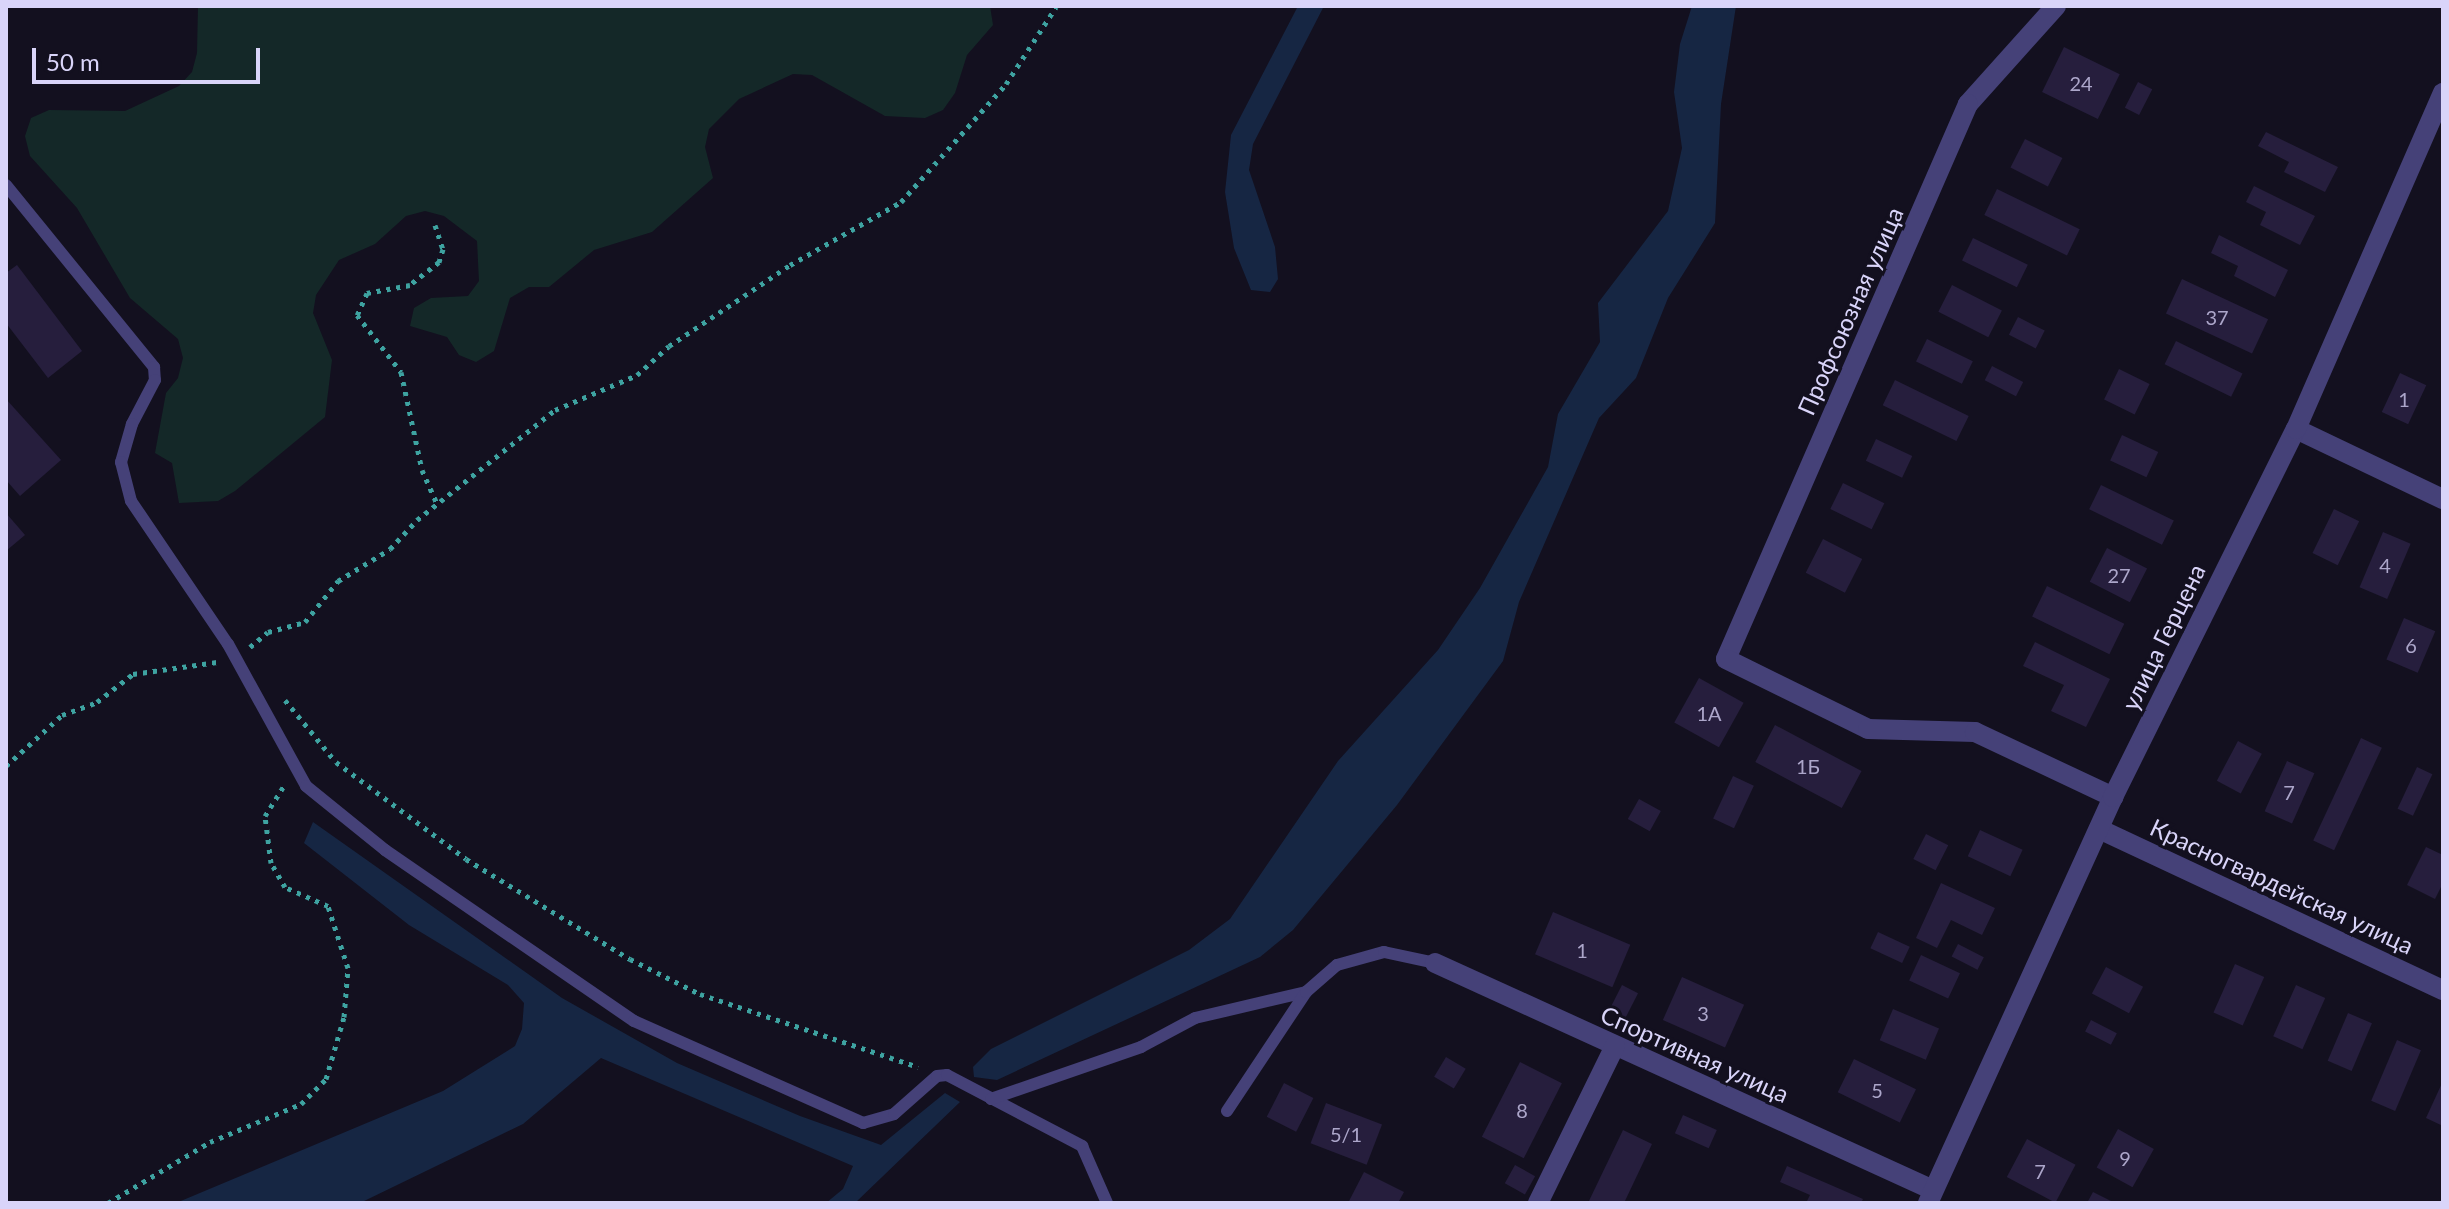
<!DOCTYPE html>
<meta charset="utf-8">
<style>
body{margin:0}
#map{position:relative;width:2449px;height:1209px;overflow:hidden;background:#13101f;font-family:Lato,sans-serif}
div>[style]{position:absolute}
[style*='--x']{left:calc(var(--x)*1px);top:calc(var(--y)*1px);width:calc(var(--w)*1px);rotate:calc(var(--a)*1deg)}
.green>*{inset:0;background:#142828}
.water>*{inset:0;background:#162643}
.building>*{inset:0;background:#261e3d;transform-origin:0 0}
.path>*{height:5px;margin-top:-2.5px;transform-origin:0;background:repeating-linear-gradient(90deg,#3ea3a1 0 4px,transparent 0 10px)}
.service>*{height:12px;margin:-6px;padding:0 6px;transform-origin:6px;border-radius:6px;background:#454178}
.minor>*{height:20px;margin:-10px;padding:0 10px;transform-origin:10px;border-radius:10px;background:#454178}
span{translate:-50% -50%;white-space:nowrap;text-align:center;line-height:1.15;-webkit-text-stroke:6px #13101f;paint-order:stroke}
.number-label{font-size:20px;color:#aca6ca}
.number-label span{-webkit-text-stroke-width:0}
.street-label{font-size:24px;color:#d9d4f9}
.frame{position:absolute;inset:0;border:8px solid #d9d4f9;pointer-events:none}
.scale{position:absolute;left:32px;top:48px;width:228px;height:36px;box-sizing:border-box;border:4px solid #d9d4f9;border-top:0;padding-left:10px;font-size:24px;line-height:28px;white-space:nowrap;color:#d9d4f9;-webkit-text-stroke:6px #13101f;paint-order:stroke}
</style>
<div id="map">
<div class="green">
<div style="clip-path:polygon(198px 6px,990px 6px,993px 25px,967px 55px,955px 93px,943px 110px,925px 118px,885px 116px,812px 75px,793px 74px,739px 99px,709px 129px,705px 147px,713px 178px,652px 232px,594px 250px,549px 287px,529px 287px,510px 298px,494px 351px,476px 362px,459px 355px,447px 337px,410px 326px,414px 308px,431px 298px,468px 296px,479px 281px,477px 241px,444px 216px,425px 211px,406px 216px,375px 244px,339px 260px,316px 295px,313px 313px,332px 360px,325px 417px,235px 491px,218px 501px,179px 503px,172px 463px,155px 453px,166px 393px,178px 378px,183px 358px,178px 339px,130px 298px,77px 208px,30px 156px,25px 136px,31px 118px,49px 110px,125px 111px,179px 86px,192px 72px,197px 53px)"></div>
</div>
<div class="water">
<div style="clip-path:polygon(1298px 6px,1324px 6px,1253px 144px,1249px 170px,1275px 247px,1278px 279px,1270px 292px,1251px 290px,1234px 248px,1225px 192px,1231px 135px)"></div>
<div style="clip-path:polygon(1692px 6px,1736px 6px,1721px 104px,1715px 223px,1668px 298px,1636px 378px,1599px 418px,1519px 602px,1503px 661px,1397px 805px,1293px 930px,1260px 957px,997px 1080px,974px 1077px,973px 1067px,991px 1049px,1189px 950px,1230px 919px,1338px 761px,1438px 650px,1480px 588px,1548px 467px,1558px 414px,1600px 342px,1598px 303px,1668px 211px,1682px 148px,1674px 92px,1680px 44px)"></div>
<div style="clip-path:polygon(313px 822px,562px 998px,677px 1063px,800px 1116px,881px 1145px,945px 1093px,960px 1102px,855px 1203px,826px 1203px,843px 1189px,853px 1166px,601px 1058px,523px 1124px,360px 1203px,176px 1203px,443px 1091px,515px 1046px,522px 1029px,524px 1003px,508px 985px,409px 925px,304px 843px)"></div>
</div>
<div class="building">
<div style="left:2064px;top:47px;width:62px;height:50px;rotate:26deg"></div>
<div style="left:2138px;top:82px;width:16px;height:29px;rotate:27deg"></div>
<div style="clip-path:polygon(2266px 132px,2338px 167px,2325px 192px,2284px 172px,2289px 162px,2258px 146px)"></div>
<div style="left:2025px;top:139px;width:42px;height:32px;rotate:27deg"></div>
<div style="clip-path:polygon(2254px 186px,2315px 216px,2300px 245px,2260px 225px,2266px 212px,2246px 202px)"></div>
<div style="left:1997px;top:189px;width:92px;height:29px;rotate:26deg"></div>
<div style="clip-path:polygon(2219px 235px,2288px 270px,2275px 297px,2234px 276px,2238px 266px,2211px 253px)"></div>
<div style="left:1973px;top:238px;width:61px;height:25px;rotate:26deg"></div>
<div style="clip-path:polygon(17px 265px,82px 351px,48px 378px,6px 323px,6px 273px)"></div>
<div style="left:2182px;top:279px;width:95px;height:38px;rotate:25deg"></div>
<div style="left:1952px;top:285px;width:56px;height:30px;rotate:27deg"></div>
<div style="left:2018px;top:317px;width:30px;height:20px;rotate:27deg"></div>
<div style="left:1927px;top:339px;width:51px;height:25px;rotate:26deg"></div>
<div style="left:2176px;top:341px;width:74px;height:26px;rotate:26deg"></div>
<div style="left:1992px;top:366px;width:35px;height:16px;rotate:27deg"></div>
<div style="left:2119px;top:369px;width:34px;height:34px;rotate:26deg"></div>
<div style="left:2400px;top:373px;width:29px;height:43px;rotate:25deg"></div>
<div style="left:1895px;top:380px;width:82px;height:28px;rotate:26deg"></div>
<div style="clip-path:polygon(6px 399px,61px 460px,20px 496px,6px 480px)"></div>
<div style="left:2122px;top:435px;width:40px;height:28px;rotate:25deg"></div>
<div style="left:1876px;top:439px;width:40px;height:24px;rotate:25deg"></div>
<div style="left:1843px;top:483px;width:46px;height:29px;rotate:26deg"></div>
<div style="left:2101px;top:485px;width:81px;height:27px;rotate:26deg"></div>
<div style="left:2334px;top:509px;width:28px;height:49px;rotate:26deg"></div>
<div style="clip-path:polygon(6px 513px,25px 535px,6px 551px)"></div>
<div style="left:2383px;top:532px;width:30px;height:60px;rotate:23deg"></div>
<div style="left:1823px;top:539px;width:44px;height:38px;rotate:27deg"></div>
<div style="left:2107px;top:548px;width:45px;height:38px;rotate:27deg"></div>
<div style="left:2047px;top:586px;width:86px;height:34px;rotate:26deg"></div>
<div style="left:2404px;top:618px;width:34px;height:45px;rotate:23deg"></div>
<div style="clip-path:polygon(2035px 642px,2110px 679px,2086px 727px,2051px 711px,2064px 685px,2023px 666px)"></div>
<div style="left:1699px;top:678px;width:51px;height:51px;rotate:29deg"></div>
<div style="left:1775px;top:725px;width:98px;height:42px;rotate:28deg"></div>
<div style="left:2361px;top:738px;width:23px;height:113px;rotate:25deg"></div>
<div style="left:2238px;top:741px;width:27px;height:45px;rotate:28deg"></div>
<div style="left:2287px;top:761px;width:30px;height:55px;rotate:24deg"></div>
<div style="left:2417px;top:767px;width:17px;height:46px;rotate:25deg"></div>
<div style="left:1733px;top:776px;width:23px;height:47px;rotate:25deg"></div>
<div style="left:1639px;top:799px;width:25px;height:23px;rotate:29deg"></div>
<div style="left:1980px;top:830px;width:47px;height:29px;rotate:25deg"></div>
<div style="left:1926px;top:834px;width:25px;height:28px;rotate:27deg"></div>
<div style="clip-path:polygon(2426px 847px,2443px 855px,2443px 883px,2435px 899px,2407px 885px)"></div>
<div style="clip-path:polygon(1941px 883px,1995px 908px,1982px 935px,1951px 920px,1937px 948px,1916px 938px)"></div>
<div style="left:1553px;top:912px;width:84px;height:46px;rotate:23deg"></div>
<div style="left:1878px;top:932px;width:35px;height:18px;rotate:25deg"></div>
<div style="left:1958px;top:944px;width:29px;height:14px;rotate:27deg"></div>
<div style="left:1921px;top:955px;width:43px;height:28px;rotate:25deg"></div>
<div style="left:2235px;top:964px;width:32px;height:53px;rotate:24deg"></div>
<div style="left:2106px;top:967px;width:42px;height:30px;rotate:28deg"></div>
<div style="left:1682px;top:977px;width:68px;height:47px;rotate:24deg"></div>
<div style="left:1622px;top:985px;width:18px;height:28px;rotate:27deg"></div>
<div style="left:2296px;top:985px;width:32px;height:56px;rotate:24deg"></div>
<div style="left:1893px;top:1009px;width:50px;height:34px;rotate:23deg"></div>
<div style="left:2348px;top:1013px;width:26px;height:52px;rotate:23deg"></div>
<div style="left:2091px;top:1020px;width:29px;height:13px;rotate:27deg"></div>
<div style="left:2397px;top:1040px;width:26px;height:66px;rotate:23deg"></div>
<div style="left:1446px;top:1057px;width:23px;height:23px;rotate:31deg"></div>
<div style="left:1854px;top:1059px;width:69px;height:37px;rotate:26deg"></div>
<div style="left:1520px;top:1062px;width:47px;height:84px;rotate:27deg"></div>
<div style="clip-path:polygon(2443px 1081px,2443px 1126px,2426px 1118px)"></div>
<div style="left:1284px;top:1083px;width:33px;height:38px;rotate:27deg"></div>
<div style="left:1326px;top:1103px;width:60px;height:43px;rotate:21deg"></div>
<div style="left:1683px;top:1115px;width:37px;height:20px;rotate:24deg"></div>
<div style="left:2118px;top:1129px;width:41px;height:44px;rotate:29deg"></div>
<div style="clip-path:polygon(1623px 1130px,1652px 1144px,1624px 1203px,1588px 1203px)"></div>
<div style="left:2027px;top:1139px;width:55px;height:43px;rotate:28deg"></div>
<div style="left:1515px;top:1165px;width:23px;height:21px;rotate:29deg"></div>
<div style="clip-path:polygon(1787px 1166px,1863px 1199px,1861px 1203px,1806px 1203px,1810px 1195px,1780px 1182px)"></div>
<div style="clip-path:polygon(1364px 1172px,1404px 1192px,1398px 1203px,1348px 1203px)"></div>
<div style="clip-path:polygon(2093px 1192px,2115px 1203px,2087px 1203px)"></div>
</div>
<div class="path">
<div style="--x:435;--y:225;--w:25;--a:72"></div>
<div style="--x:443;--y:249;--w:14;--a:107"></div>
<div style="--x:439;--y:262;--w:37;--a:142"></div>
<div style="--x:410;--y:285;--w:44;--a:169.5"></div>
<div style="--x:367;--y:293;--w:24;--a:114"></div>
<div style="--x:357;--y:315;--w:72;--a:52.3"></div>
<div style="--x:401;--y:372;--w:100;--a:77.9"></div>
<div style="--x:422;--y:470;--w:36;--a:66"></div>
<div style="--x:250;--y:647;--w:23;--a:-40"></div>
<div style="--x:268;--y:632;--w:38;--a:-15"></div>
<div style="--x:305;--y:622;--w:53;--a:-51.2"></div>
<div style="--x:338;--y:581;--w:61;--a:-31.6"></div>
<div style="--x:390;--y:549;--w:40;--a:-47"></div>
<div style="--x:417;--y:520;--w:176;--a:-38.6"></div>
<div style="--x:555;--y:410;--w:89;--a:-23.1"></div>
<div style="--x:637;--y:375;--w:43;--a:-42.2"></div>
<div style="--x:669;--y:346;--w:146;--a:-33.8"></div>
<div style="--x:790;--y:265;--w:128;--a:-29.6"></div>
<div style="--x:901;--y:202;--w:158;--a:-48.3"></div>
<div style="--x:1006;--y:84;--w:92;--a:-57"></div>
<div style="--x:285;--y:700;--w:80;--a:50.6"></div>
<div style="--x:336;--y:762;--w:162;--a:36.7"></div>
<div style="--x:466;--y:859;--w:192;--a:31.4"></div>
<div style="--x:630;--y:959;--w:78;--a:26.6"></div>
<div style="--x:700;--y:994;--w:230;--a:18.5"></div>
<div style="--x:6;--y:766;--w:76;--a:-42.3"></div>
<div style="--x:62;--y:715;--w:37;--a:-20"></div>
<div style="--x:97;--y:702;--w:46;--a:-37.9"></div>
<div style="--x:133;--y:674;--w:85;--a:-8.1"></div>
<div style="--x:108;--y:1203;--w:119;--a:-30.9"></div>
<div style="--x:210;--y:1142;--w:99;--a:-22.7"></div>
<div style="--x:301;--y:1104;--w:35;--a:-45"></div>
<div style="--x:326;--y:1079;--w:65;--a:-73.8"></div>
<div style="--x:344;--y:1017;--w:49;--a:-85.3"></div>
<div style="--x:348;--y:968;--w:65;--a:-107.9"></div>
<div style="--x:328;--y:906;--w:47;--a:-156.2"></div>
<div style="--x:285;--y:887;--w:28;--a:-120"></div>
<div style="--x:271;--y:863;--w:47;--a:-97.3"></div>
<div style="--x:265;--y:816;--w:36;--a:-58"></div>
</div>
<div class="service">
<div style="--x:6;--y:185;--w:235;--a:50.9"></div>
<div style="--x:154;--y:367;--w:13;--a:86"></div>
<div style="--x:155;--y:380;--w:50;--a:117.6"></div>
<div style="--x:132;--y:424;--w:40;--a:106"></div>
<div style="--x:121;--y:462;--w:40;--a:75.6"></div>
<div style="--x:131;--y:501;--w:173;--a:55.9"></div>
<div style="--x:228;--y:644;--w:162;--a:61.2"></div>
<div style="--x:306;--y:786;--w:102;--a:39"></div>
<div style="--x:385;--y:850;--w:302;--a:34.5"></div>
<div style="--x:634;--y:1021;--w:251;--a:24"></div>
<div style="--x:863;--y:1123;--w:32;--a:-16"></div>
<div style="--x:894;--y:1114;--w:57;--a:-41.5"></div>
<div style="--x:937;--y:1076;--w:10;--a:-6"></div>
<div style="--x:947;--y:1075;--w:153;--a:27.7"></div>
<div style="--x:1082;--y:1146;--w:62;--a:66.3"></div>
<div style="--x:991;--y:1099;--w:159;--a:-19.1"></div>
<div style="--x:1141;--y:1047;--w:61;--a:-28.2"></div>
<div style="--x:1195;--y:1018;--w:114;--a:-13.2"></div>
<div style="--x:1227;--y:1111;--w:143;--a:-56.4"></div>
<div style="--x:1306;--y:992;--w:41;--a:-41.1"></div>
<div style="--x:1337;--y:965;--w:49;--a:-15.5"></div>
<div style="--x:1384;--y:952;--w:52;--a:12.2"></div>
</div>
<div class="minor">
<div style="--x:2056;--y:6;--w:132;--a:131.9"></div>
<div style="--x:1968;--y:104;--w:605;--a:113.56"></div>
<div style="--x:1726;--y:659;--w:158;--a:26.2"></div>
<div style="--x:1868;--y:729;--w:107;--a:1.6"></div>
<div style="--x:1975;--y:732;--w:153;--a:25.2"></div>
<div style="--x:2296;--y:429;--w:163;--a:25.5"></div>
<div style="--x:2099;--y:829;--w:380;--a:25.1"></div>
<div style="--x:1435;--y:963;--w:547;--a:24.5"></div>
<div style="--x:1538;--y:1203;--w:175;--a:-63.9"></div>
<div style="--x:1928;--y:1203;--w:446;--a:-65.5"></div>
<div style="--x:2113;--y:797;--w:411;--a:-63.6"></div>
<div style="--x:2296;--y:429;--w:367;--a:-66.4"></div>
</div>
<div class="number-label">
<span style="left:2081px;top:83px">24</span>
<span style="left:2217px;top:317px">37</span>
<span style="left:2404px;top:399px">1</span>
<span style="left:2385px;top:565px">4</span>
<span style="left:2119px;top:575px">27</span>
<span style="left:2411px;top:645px">6</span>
<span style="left:1709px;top:713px">1А</span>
<span style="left:1808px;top:766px">1Б</span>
<span style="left:2289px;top:792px">7</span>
<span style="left:1582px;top:950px">1</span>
<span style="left:1703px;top:1013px">3</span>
<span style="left:1877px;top:1090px">5</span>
<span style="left:1522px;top:1110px">8</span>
<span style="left:1346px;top:1134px">5/1</span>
<span style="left:2125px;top:1158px">9</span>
<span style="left:2040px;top:1171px">7</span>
</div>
<div class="street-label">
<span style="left:1850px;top:311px;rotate:-66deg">Профсоюзная улица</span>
<span style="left:2163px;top:637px;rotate:-64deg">улица Герцена</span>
<span style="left:2282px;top:886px;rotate:25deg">Красногвардейская улица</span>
<span style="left:1695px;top:1054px;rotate:24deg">Спортивная улица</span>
</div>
<div class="frame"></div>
<div class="scale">50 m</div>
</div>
